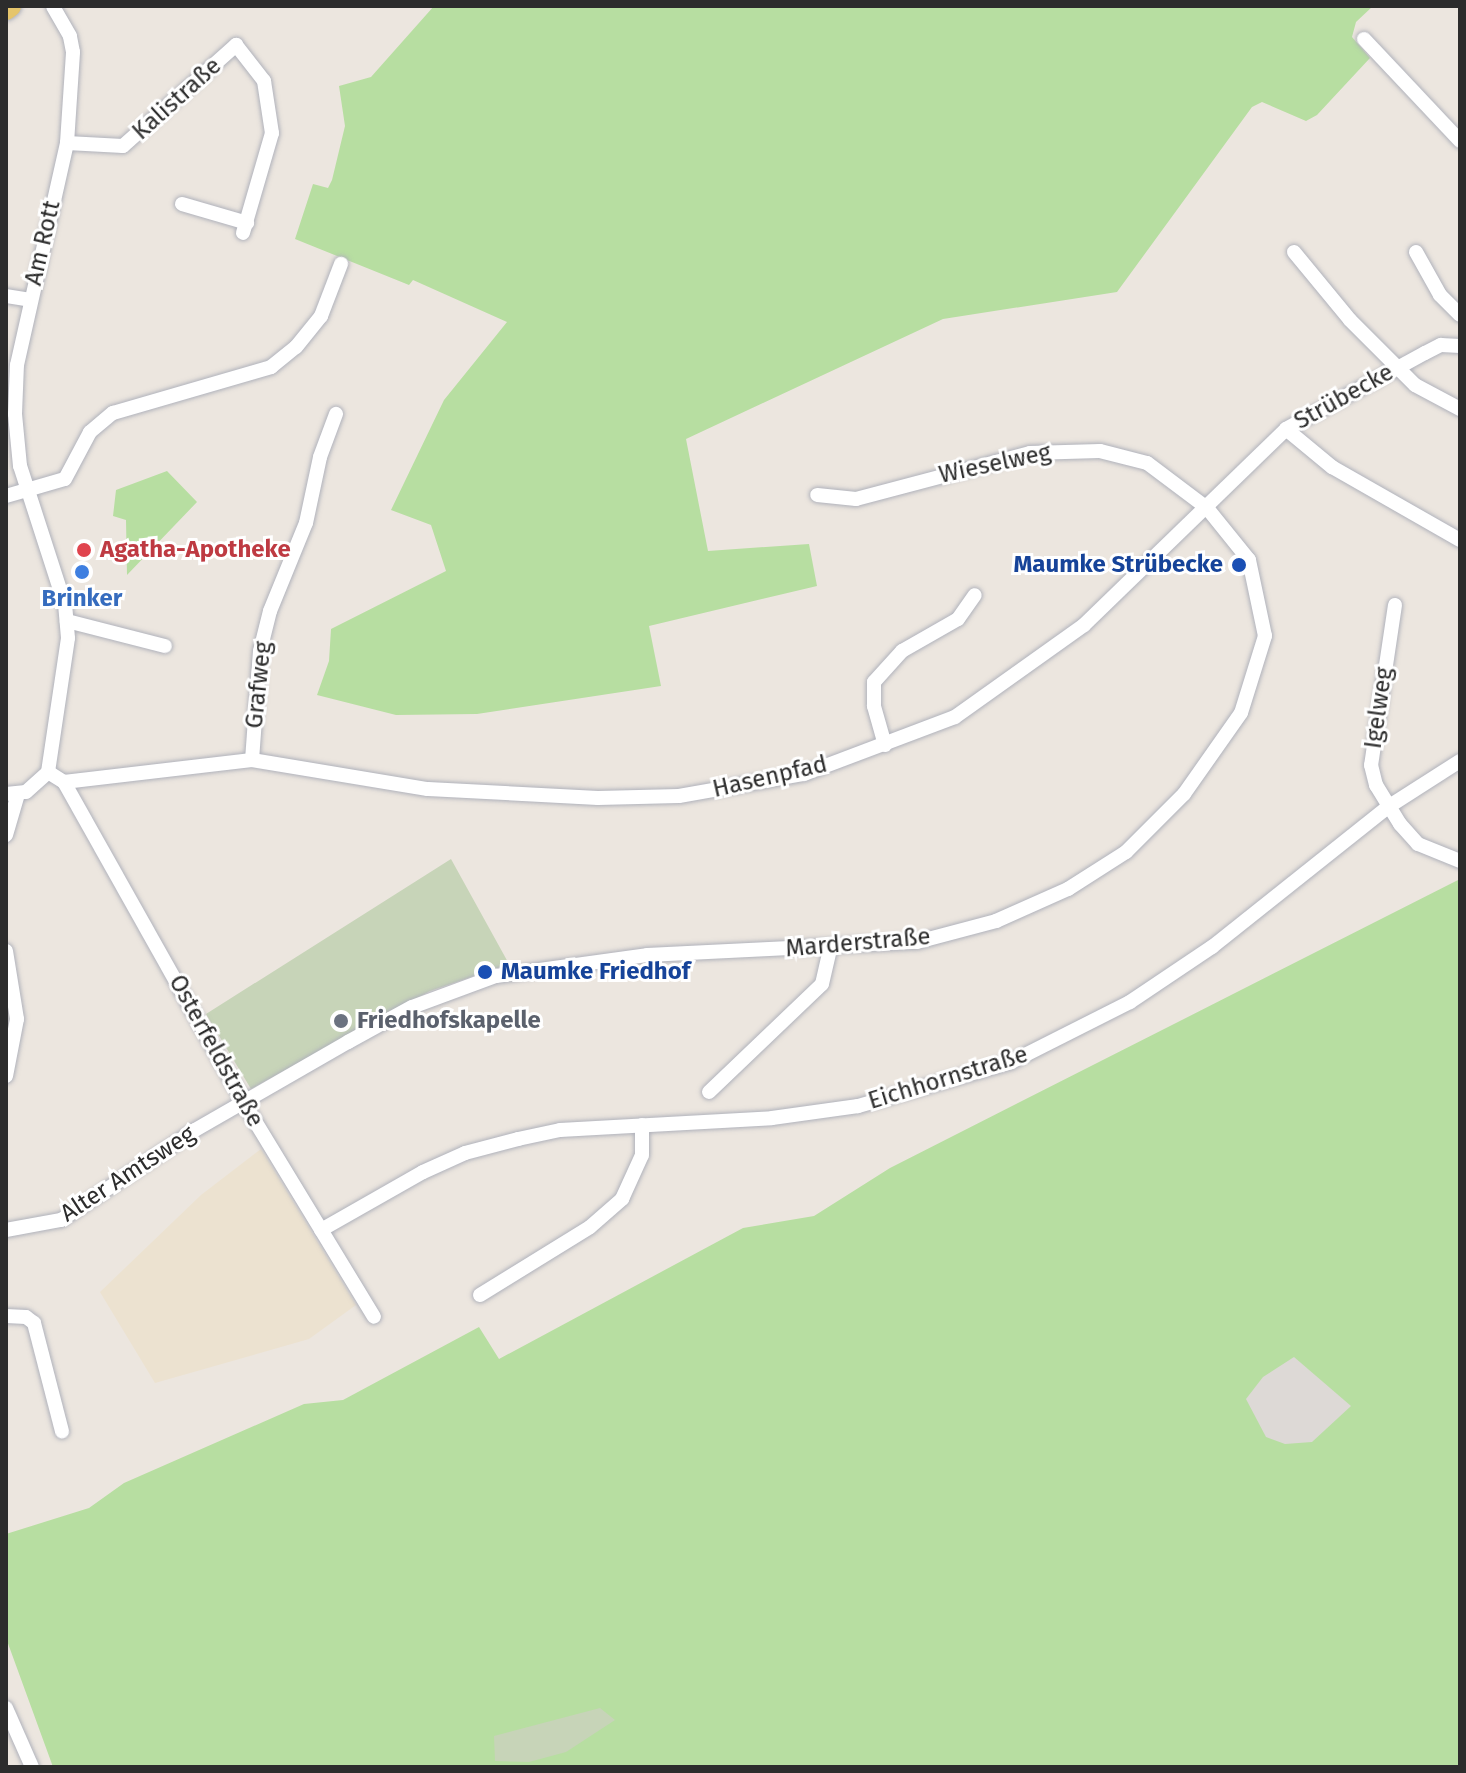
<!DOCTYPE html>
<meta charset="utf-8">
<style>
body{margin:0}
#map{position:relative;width:1466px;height:1773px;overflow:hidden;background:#ece6df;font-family:"Fira Sans",sans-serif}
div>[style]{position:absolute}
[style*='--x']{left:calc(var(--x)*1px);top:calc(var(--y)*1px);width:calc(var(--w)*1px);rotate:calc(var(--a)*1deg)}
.education>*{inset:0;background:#ece2d0}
.green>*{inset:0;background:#b7dea1}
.cemetery>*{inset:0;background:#c7d4b8}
.plaza>*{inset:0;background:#ddd9d6}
.roads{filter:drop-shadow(0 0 2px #b0b2bb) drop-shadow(0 0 2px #b0b2bb)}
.minor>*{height:14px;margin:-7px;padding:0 7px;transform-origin:7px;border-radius:7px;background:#fff}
.primary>*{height:22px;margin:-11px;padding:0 11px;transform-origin:11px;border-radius:11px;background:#e5c56c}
.dots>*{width:22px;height:22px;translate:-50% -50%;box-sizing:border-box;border:4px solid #fff;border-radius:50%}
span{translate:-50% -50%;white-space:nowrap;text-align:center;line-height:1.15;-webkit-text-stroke:6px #fff;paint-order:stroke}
.street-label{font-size:24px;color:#2c2c2c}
.health-label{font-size:24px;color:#be3a42;font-weight:700}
.left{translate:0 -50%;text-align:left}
.transit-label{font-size:24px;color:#164399;font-weight:700}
.right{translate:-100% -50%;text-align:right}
.shop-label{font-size:24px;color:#366cbe;font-weight:700}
.worship-label{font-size:24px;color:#5b616d;font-weight:700}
.frame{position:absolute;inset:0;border:8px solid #2c2c2c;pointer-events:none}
</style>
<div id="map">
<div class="education">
<div style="clip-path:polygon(261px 1149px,356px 1305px,309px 1339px,155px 1383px,100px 1292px,201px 1195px)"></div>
</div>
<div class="green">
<div style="clip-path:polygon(434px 6px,1373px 6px,1356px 22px,1352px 37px,1370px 58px,1317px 115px,1306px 121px,1262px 102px,1252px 107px,1117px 292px,943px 319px,686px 439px,708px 551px,809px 544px,817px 586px,649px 626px,661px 686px,477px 714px,396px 715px,317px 695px,329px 661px,331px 629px,446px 571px,431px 525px,391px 510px,444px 400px,507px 322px,413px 280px,409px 285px,295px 239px,313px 184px,328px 188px,332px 180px,345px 126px,339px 86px,371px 77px)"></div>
<div style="clip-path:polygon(167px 471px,197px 502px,127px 575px,126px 520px,113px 516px,116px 490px)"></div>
<div style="clip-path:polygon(1460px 879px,1460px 1767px,53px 1767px,6px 1638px,6px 1534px,89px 1508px,124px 1483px,304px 1404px,343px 1400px,479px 1327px,499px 1359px,743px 1228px,814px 1216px,890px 1168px)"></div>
</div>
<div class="cemetery">
<div style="clip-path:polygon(451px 859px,509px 964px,430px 991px,251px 1089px,206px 1014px)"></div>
<div style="clip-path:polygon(600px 1708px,615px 1720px,566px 1752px,529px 1762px,495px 1761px,494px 1736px)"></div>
</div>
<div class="plaza">
<div style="clip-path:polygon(1294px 1357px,1351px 1406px,1312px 1442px,1285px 1444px,1266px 1437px,1246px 1399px,1263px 1377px)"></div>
</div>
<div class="roads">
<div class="minor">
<div style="--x:1364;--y:39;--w:140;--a:46.7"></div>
<div style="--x:67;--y:143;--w:56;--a:3.1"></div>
<div style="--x:123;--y:146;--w:152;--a:-41.8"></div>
<div style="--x:236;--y:45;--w:46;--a:52.1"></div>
<div style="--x:264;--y:81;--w:53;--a:81.3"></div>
<div style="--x:272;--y:133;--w:104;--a:106.2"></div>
<div style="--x:182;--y:204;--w:68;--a:16.3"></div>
<div style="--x:1294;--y:252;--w:88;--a:50.5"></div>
<div style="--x:1350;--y:320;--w:92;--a:45"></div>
<div style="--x:1415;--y:385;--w:51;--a:28.1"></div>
<div style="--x:1416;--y:252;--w:49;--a:60.8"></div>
<div style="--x:1440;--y:295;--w:28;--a:45"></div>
<div style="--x:6;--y:296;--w:24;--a:9"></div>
<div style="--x:1286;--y:429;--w:60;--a:39.6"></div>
<div style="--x:1332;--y:467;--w:147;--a:29.7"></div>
<div style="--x:6;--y:496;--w:61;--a:-16.1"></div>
<div style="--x:65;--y:479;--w:53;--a:-62"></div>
<div style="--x:90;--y:432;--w:30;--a:-40"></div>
<div style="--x:113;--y:413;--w:165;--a:-16.2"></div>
<div style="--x:271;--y:367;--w:32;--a:-39"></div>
<div style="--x:296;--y:347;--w:40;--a:-51"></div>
<div style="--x:321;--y:316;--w:56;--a:-69"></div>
<div style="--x:1395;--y:605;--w:162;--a:98.5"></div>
<div style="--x:1371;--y:765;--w:21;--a:76"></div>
<div style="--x:1376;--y:785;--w:46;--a:58.4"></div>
<div style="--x:1400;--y:824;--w:27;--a:48"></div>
<div style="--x:1418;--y:844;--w:45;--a:22"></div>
<div style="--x:67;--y:621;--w:101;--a:14.3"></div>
<div style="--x:885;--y:745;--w:41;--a:-105.8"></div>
<div style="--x:874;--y:706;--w:24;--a:-90"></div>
<div style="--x:874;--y:682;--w:42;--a:-47.9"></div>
<div style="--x:902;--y:651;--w:64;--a:-29.7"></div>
<div style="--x:958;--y:619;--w:29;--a:-55"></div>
<div style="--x:252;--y:760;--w:109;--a:-85.8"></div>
<div style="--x:260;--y:651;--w:41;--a:-76"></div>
<div style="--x:270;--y:611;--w:95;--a:-67.8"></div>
<div style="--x:306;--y:523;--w:67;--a:-78"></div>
<div style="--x:320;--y:457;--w:46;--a:-69.6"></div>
<div style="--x:48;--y:772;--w:19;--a:32"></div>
<div style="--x:64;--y:782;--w:189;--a:-6.7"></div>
<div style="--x:252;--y:760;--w:178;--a:9.4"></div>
<div style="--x:428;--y:789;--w:170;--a:3"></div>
<div style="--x:598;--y:798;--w:81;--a:-1.4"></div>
<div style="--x:679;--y:796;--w:127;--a:-10"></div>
<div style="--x:804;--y:774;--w:161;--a:-20.7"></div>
<div style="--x:955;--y:717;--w:158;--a:-35.5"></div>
<div style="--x:1084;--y:625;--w:281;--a:-44.1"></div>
<div style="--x:1286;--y:429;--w:158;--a:-28.7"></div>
<div style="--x:1425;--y:353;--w:18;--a:-27"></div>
<div style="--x:1441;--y:345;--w:19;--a:3"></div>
<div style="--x:64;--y:782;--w:368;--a:60.7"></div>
<div style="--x:244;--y:1103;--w:250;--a:58.7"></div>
<div style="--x:6;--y:794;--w:20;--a:-6"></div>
<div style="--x:26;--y:792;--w:30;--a:-42"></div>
<div style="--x:48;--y:772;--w:135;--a:-81.5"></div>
<div style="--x:68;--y:638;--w:33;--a:-95"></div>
<div style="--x:65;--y:605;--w:146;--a:-107.9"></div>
<div style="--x:20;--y:466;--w:52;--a:-95.5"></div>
<div style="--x:15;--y:414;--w:49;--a:-87.7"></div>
<div style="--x:17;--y:365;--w:228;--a:-77.3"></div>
<div style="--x:67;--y:143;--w:91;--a:-86.2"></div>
<div style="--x:73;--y:52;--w:16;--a:-101"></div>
<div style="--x:70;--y:36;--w:34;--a:-120"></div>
<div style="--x:6;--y:835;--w:43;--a:-73.7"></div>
<div style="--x:6;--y:951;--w:69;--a:80.8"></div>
<div style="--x:17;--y:1019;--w:58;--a:100.9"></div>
<div style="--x:709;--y:1092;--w:156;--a:-43.7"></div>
<div style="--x:822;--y:984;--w:37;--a:-77"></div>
<div style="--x:6;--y:1230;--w:56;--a:-10.3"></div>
<div style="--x:61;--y:1220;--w:161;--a:-33.9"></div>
<div style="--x:195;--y:1130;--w:177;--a:-29.9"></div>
<div style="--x:348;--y:1042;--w:73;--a:-28.7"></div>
<div style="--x:412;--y:1007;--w:90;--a:-20.3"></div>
<div style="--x:496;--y:976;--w:152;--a:-7.9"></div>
<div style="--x:647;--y:955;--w:270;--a:-2.8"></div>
<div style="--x:917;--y:942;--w:82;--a:-14.9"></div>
<div style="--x:996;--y:921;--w:79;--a:-24"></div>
<div style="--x:1068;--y:889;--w:69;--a:-32.5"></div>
<div style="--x:1126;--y:852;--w:82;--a:-45"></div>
<div style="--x:1184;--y:794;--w:99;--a:-54.9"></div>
<div style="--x:1241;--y:713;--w:81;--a:-72.7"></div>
<div style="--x:1265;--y:636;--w:78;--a:-101.9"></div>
<div style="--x:1249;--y:560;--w:67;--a:-128.9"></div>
<div style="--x:1207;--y:508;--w:75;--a:-143.1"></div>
<div style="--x:1147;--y:463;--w:49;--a:-165.7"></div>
<div style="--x:1100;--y:451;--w:70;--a:178.4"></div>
<div style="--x:1030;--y:453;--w:180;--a:165.2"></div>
<div style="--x:856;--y:499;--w:39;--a:-174"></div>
<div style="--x:321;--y:1230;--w:117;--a:-29.6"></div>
<div style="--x:423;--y:1172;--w:46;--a:-24.3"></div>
<div style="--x:465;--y:1153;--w:55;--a:-14.8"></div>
<div style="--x:518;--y:1139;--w:43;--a:-12.1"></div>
<div style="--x:560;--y:1130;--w:212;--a:-3.2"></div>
<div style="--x:772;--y:1118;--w:87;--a:-7.9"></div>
<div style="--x:858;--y:1106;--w:159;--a:-16"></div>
<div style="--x:1011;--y:1062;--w:133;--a:-26.8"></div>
<div style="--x:1130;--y:1002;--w:99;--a:-33.9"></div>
<div style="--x:1212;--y:947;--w:225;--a:-38.5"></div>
<div style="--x:1388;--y:807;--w:85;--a:-32.6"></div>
<div style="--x:480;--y:1295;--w:129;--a:-31.7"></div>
<div style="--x:590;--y:1227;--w:43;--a:-41.2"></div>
<div style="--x:622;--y:1199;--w:48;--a:-65.6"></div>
<div style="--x:642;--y:1155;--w:30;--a:-90"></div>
<div style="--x:6;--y:1316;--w:20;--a:3"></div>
<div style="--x:26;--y:1317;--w:10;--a:37"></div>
<div style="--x:34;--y:1323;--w:112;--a:75.5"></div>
<div style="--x:6;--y:1708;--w:64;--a:66.2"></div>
</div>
<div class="primary">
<div style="--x:6;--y:9;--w:5;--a:-37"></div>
</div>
</div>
<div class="dots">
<div style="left:84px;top:550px;background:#e0444e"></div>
<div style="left:1239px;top:565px;background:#1a4fb4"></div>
<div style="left:82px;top:572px;background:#3f7fe0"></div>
<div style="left:485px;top:972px;background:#1a4fb4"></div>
<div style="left:341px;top:1021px;background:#6b7280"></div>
</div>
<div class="street-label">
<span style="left:177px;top:99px;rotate:-42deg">Kalistraße</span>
<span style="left:43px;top:243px;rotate:-77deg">Am Rott</span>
<span style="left:1344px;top:397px;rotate:-29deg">Strübecke</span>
<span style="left:995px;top:464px;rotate:-12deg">Wieselweg</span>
<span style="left:259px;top:685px;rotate:-84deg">Grafweg</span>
<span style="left:1379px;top:708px;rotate:-82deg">Igelweg</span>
<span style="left:770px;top:777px;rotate:-13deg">Hasenpfad</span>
<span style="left:858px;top:943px;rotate:-5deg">Marderstraße</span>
<span style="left:216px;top:1051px;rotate:61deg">Osterfeldstraße</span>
<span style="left:948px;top:1078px;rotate:-17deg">Eichhornstraße</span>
<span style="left:128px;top:1174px;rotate:-33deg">Alter Amtsweg</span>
</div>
<div class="health-label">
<span class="left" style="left:100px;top:550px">Agatha-Apotheke</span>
</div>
<div class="transit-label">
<span class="right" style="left:1223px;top:565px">Maumke Strübecke</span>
<span class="left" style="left:501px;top:972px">Maumke Friedhof</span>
</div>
<div class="shop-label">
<span style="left:82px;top:599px">Brinker</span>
</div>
<div class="worship-label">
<span class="left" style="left:357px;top:1021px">Friedhofskapelle</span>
</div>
<div class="frame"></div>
</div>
